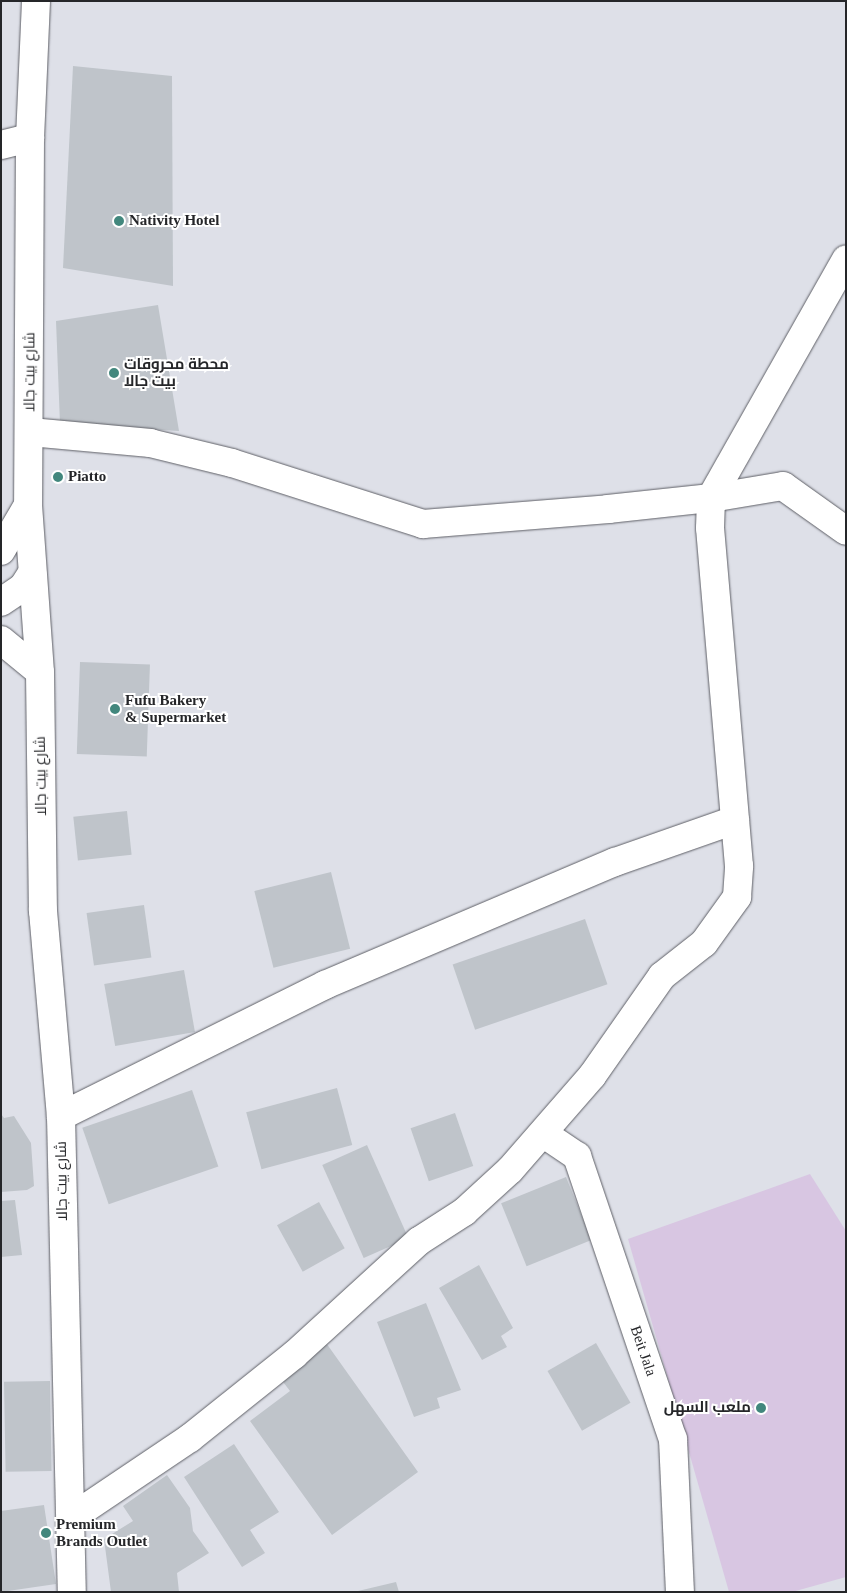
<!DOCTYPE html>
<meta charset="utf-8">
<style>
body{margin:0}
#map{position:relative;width:847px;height:1593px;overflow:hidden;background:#dee0e8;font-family:"Times New Roman",Cairo,serif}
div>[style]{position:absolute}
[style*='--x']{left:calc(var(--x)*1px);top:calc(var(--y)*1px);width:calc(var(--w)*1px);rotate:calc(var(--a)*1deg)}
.green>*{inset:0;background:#d8c6e2}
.building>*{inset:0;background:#bfc4ca;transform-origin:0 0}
.roads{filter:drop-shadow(0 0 1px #5e5f66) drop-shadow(0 0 1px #5e5f66)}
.minor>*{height:28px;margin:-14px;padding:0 14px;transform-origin:14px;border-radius:14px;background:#fff}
.dots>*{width:14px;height:14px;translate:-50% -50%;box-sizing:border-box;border:2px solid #fff;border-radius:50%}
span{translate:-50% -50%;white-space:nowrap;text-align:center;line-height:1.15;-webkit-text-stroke:4px #fff;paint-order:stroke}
.poi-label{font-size:15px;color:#252629;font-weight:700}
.left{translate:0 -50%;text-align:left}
.right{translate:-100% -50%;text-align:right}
.street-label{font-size:15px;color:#252629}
.frame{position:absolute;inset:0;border:2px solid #252629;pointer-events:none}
</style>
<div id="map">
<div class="green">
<div style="clip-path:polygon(810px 1174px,846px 1231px,846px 1577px,792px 1592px,729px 1592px,628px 1239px)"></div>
</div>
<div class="building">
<div style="clip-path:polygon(73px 66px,172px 76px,173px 286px,63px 268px)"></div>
<div style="clip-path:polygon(158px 305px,179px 431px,60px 424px,56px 321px)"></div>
<div style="left:80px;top:662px;width:70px;height:92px;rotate:2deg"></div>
<div style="left:127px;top:811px;width:44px;height:54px;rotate:84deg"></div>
<div style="left:331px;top:872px;width:79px;height:79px;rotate:76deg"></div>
<div style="left:144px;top:905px;width:53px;height:58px;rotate:82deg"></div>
<div style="left:585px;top:919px;width:69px;height:140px;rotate:71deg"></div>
<div style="left:184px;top:970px;width:63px;height:81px;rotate:80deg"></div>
<div style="left:337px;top:1088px;width:59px;height:94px;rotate:75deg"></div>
<div style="left:192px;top:1090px;width:81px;height:116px;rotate:71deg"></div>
<div style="left:455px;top:1113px;width:56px;height:47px;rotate:71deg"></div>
<div style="clip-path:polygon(1px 1114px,4px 1118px,14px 1116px,31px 1143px,34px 1186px,27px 1190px,1px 1192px)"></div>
<div style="left:367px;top:1145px;width:102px;height:49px;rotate:66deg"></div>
<div style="left:566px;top:1177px;width:68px;height:70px;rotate:68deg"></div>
<div style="clip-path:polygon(15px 1200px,22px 1255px,1px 1257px,1px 1201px)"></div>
<div style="left:319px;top:1202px;width:53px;height:48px;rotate:61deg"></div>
<div style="clip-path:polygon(479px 1265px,513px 1328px,501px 1336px,507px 1347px,482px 1360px,439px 1288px)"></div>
<div style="clip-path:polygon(426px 1303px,461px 1390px,437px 1398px,440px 1408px,414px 1417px,377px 1322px)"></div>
<div style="clip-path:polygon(324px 1340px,418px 1472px,332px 1535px,250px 1421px,290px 1391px,277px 1374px)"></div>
<div style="left:596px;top:1343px;width:69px;height:56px;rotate:60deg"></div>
<div style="left:50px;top:1381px;width:90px;height:46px;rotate:89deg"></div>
<div style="clip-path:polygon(234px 1444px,279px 1512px,250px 1530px,265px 1553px,242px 1567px,184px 1477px)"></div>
<div style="clip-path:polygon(167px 1475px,190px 1508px,193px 1531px,209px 1553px,177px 1573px,179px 1592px,111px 1592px,104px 1539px,133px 1521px,123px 1506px)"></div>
<div style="clip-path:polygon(44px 1505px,56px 1584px,1px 1592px,1px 1511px)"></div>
<div style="clip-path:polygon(396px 1582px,399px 1592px,358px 1592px,358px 1591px)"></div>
</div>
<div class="roads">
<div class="minor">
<div style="--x:36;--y:1;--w:137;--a:92.5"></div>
<div style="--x:30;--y:138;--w:367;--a:90.3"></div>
<div style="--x:28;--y:505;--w:167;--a:85.9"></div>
<div style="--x:40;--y:672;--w:239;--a:89.3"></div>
<div style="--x:43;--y:911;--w:206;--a:85"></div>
<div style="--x:61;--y:1116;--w:476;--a:88.7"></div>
<div style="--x:1;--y:145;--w:30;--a:-14"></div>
<div style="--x:30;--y:432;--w:121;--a:5.2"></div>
<div style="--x:150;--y:443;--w:84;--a:13.7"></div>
<div style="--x:232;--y:463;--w:201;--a:17.7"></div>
<div style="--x:423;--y:524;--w:186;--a:-4.6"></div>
<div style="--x:608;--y:509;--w:104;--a:-6.1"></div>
<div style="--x:711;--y:498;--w:73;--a:-9.5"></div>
<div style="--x:783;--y:486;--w:77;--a:35.5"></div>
<div style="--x:1;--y:551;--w:53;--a:-59.6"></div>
<div style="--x:1;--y:602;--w:27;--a:-34"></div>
<div style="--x:23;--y:587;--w:17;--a:-57"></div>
<div style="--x:1;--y:640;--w:50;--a:39.4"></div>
<div style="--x:61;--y:1116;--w:295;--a:-26.4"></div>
<div style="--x:325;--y:985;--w:315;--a:-23"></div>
<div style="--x:615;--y:862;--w:127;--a:-19.3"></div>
<div style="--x:544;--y:1134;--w:40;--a:34"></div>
<div style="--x:577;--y:1156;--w:299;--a:71.3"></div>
<div style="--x:673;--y:1439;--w:153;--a:87.4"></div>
<div style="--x:71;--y:1518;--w:143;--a:-33.9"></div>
<div style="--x:190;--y:1438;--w:133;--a:-38.6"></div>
<div style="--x:294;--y:1355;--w:169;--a:-42.4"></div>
<div style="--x:419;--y:1241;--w:54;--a:-32.8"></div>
<div style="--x:464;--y:1212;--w:62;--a:-42.4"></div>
<div style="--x:510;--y:1170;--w:125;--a:-48.9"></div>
<div style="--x:592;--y:1076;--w:122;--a:-55"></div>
<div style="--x:662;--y:976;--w:53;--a:-38.2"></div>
<div style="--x:704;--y:943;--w:57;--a:-54.3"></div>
<div style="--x:737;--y:897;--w:31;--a:-86"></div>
<div style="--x:739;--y:866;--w:339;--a:-94.9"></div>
<div style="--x:710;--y:528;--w:30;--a:-88"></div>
<div style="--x:711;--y:498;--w:274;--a:-60.5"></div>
</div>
</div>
<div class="dots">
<div style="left:119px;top:221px;background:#42877d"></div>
<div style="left:114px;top:373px;background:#42877d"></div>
<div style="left:58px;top:477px;background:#42877d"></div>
<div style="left:115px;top:709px;background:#42877d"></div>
<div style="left:761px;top:1408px;background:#42877d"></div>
<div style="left:46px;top:1533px;background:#42877d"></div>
</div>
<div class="poi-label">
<span class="left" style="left:129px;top:221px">Nativity Hotel</span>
<span class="left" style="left:124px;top:373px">محطة محروقات<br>بيت جالا</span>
<span class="left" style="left:68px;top:477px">Piatto</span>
<span class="left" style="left:125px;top:709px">Fufu Bakery<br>&amp; Supermarket</span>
<span class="right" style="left:751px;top:1408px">ملعب السهل</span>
<span class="left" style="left:56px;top:1533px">Premium<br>Brands Outlet</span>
</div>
<div class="street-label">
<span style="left:30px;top:372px;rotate:-90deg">شارع بيت جالا</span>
<span style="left:41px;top:776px;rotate:-91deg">شارع بيت جالا</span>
<span style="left:62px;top:1181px;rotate:-91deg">شارع بيت جالا</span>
<span style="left:643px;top:1351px;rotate:71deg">Beit Jala</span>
</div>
<div class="frame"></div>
</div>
